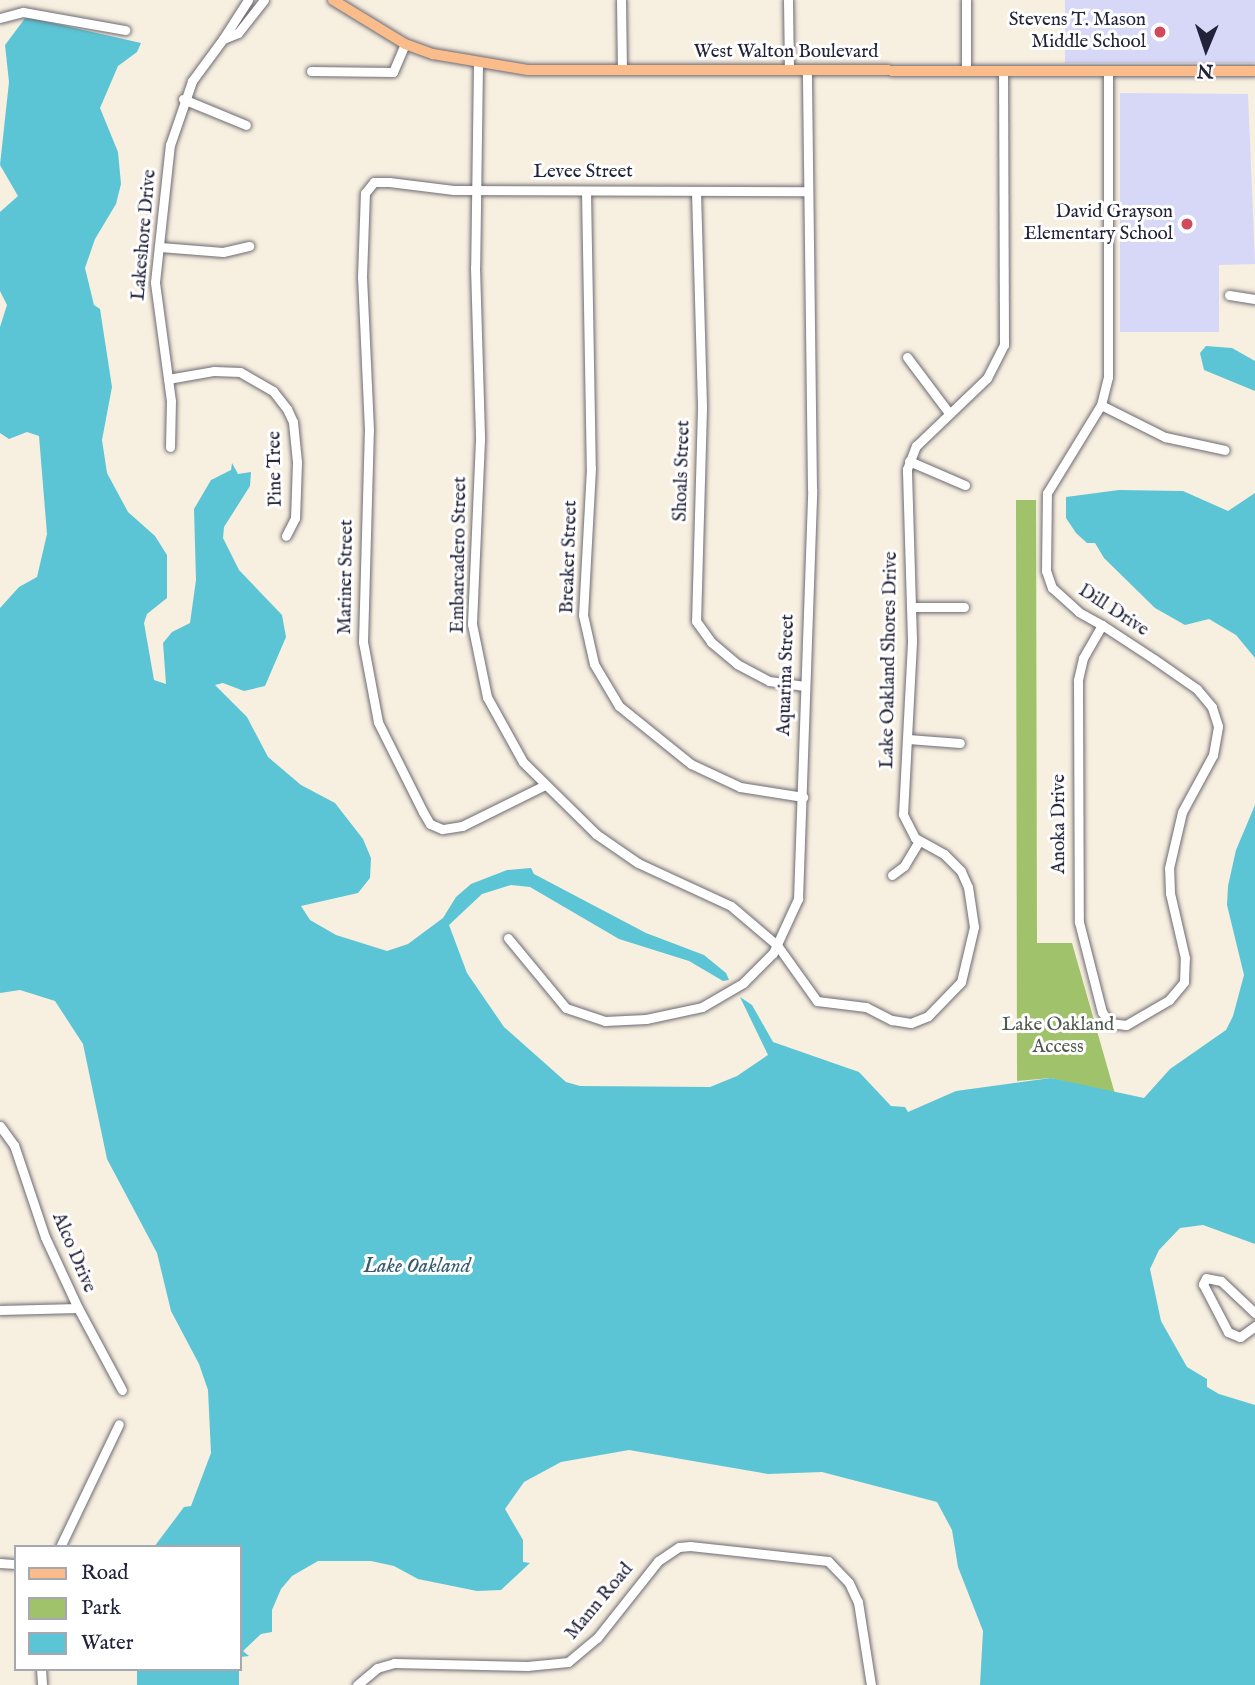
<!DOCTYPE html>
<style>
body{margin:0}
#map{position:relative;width:1255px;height:1685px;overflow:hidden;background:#f7efdf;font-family:"IM FELL English",serif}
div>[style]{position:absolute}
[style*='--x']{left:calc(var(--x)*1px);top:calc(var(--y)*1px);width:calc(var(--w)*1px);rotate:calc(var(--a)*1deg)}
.built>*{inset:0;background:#d7d7f8;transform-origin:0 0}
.green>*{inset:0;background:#a0c26b}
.water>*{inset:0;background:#5bc5d6;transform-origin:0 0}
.roads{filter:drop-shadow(0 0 2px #6d6a74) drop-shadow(0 0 2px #6d6a74)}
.minor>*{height:9px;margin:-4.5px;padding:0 4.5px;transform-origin:4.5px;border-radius:4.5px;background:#fff}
.major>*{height:10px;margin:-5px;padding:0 5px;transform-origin:5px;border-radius:5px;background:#f9bc8a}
.dots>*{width:19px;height:19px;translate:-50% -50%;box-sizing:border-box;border:4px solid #fff;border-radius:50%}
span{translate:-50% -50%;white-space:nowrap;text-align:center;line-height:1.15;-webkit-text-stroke:6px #fff;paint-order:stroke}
.poi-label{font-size:19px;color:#22223b}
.right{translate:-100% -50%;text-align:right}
.street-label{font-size:19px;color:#22223b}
.park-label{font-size:19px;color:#4e5a4c}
.water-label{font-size:21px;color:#365b71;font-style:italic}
.legend{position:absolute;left:14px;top:1545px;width:228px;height:126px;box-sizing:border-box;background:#fff;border:2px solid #a7a7b1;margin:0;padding:9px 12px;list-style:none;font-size:21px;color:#22223b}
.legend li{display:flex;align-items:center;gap:14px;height:35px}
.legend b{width:35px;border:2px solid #a7a7b1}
.north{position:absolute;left:1171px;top:14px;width:70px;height:70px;-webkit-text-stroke:5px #fff;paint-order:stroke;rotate:182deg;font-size:19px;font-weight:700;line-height:28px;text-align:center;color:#22223b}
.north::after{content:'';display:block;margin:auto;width:24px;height:32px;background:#22223b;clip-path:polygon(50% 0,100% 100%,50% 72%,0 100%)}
</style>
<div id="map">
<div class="built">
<div style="left:1065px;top:0;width:190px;height:63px"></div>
<div style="clip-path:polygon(1120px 93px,1248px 94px,1255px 264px,1219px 265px,1219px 332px,1120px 332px)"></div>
</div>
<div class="green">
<div style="clip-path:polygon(1016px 500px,1036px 500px,1037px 943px,1072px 943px,1115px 1094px,1051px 1078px,1017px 1081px)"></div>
</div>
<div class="water">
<div style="clip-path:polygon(26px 17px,141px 43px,137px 52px,118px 66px,100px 108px,118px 152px,121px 184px,116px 204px,95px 239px,85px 268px,94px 305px,100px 309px,112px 387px,102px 440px,107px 473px,128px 512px,155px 536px,167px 555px,167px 598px,147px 614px,144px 623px,154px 680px,166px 684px,163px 643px,172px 632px,190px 623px,196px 580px,194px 509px,211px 480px,231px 470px,232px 463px,238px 474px,251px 472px,250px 486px,224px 527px,223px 538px,239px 570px,282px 615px,286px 637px,265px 686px,244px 691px,223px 683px,215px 685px,247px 717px,268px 757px,301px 785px,335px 803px,363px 839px,371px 858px,370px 878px,358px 893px,301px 906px,310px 920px,336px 935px,387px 951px,408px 944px,443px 918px,456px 897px,471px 884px,507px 870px,531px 868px,534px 874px,646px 933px,704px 955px,726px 973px,729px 980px,723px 981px,689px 961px,619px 939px,530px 887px,511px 885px,482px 894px,449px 925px,467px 973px,504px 1027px,566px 1082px,580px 1086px,710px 1087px,737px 1076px,768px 1055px,740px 997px,752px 1005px,773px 1042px,859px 1072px,891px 1106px,905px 1107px,908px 1112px,956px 1091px,1051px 1078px,1144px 1098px,1170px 1069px,1226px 1030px,1233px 1016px,1244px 975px,1227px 905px,1228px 886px,1236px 850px,1255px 805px,1255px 1244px,1203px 1225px,1180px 1228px,1159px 1250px,1150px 1269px,1161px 1321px,1187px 1367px,1207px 1379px,1207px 1387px,1219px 1394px,1255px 1405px,1255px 1685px,980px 1685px,983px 1631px,958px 1567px,952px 1530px,937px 1502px,822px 1472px,768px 1474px,629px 1450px,561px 1462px,524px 1482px,505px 1509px,523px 1540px,523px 1562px,530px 1563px,501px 1590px,477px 1591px,418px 1579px,394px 1566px,371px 1561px,318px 1561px,292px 1576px,281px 1589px,272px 1610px,272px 1632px,261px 1634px,243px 1651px,249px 1656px,241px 1657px,240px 1664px,240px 1547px,154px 1547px,184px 1507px,191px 1506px,211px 1453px,208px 1390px,199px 1364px,171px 1311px,157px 1253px,107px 1159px,83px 1044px,55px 1001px,20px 990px,0 993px,0 608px,19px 587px,37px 577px,47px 534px,39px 436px,27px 432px,9px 439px,0 433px,0 327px,7px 305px,0 291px,0 212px,18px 196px,0 165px,9px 82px,5px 45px)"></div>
<div style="clip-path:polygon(1206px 346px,1232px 348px,1255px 361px,1255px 391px,1204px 370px,1200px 353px)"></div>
<div style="clip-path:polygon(1119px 490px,1183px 491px,1228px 511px,1255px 493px,1255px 658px,1236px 635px,1209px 619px,1185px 625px,1155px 608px,1104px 558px,1095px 543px,1087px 543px,1076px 533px,1066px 518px,1066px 497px)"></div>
<div style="left:137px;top:1669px;width:102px;height:16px"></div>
</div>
<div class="roads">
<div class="minor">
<div style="--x:248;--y:0;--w:46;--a:122.7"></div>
<div style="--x:223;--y:39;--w:16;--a:-22"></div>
<div style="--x:238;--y:33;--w:42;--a:-51.8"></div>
<div style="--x:621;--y:0;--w:70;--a:89.2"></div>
<div style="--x:788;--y:0;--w:70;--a:89.2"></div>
<div style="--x:966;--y:0;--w:71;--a:90"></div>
<div style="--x:0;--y:18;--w:24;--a:-15"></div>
<div style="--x:23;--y:12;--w:104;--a:10"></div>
<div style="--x:478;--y:64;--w:203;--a:90.8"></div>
<div style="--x:475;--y:267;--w:173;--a:88.3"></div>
<div style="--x:480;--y:440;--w:184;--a:92.5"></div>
<div style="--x:472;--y:624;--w:75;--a:78.4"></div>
<div style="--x:487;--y:697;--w:74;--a:61"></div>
<div style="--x:523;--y:762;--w:103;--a:44.6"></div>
<div style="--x:596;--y:834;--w:51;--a:34.6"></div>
<div style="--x:638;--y:863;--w:102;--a:24.8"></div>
<div style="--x:731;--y:906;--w:60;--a:40.3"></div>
<div style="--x:777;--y:945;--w:69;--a:54.5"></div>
<div style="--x:817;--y:1001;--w:49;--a:7"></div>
<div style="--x:866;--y:1007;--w:29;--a:27"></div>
<div style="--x:892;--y:1020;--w:19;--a:9"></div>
<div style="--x:911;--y:1023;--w:18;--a:-22"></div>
<div style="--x:928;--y:1016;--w:47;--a:-45.9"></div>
<div style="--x:961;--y:982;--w:57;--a:-76.7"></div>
<div style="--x:974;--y:927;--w:40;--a:-98.5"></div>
<div style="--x:968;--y:887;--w:17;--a:-114"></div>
<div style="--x:961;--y:871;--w:24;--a:-135"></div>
<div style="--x:944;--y:854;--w:33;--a:-151"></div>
<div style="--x:915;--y:838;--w:27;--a:-117"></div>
<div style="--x:903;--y:814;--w:174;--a:-87"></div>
<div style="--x:912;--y:640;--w:171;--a:-91.7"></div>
<div style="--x:907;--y:469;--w:25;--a:-69"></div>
<div style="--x:916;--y:446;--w:98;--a:-43.8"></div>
<div style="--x:987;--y:378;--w:37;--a:-63"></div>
<div style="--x:1004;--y:345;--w:274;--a:-90.2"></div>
<div style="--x:311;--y:71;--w:82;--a:0.7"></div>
<div style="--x:393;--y:72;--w:30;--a:-67"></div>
<div style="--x:183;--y:99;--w:68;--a:22.4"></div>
<div style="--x:586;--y:191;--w:277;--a:89"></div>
<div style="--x:591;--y:468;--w:147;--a:93.1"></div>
<div style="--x:583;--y:615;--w:50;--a:77.3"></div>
<div style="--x:594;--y:664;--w:49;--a:59.2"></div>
<div style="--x:619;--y:706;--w:92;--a:38.9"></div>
<div style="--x:691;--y:764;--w:54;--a:25.1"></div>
<div style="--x:740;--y:787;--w:64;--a:9"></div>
<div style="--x:696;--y:191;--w:217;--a:88.4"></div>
<div style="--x:702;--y:408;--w:213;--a:91.6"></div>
<div style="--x:696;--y:621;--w:26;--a:54"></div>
<div style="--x:711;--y:642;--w:34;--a:40"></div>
<div style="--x:737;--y:664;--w:36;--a:28"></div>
<div style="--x:769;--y:681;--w:34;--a:8"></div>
<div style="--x:160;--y:247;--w:63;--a:4.5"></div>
<div style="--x:223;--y:252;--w:27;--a:-13"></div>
<div style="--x:1229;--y:295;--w:26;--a:9"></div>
<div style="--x:907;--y:357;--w:70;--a:53.1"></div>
<div style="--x:168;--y:379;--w:47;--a:-9.9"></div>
<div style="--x:214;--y:371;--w:26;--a:2"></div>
<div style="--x:240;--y:372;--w:38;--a:30"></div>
<div style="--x:273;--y:391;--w:23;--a:52"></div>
<div style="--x:287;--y:409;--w:14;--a:65"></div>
<div style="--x:293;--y:422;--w:40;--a:84.3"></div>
<div style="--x:297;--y:462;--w:56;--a:92"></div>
<div style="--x:295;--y:518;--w:20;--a:117"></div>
<div style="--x:1101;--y:405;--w:72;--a:26.6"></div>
<div style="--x:1165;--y:437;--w:61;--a:12.2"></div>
<div style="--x:170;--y:447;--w:46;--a:-88.8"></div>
<div style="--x:171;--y:401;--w:120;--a:-97.7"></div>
<div style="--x:155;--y:282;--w:138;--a:-83.8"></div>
<div style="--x:170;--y:145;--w:68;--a:-71"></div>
<div style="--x:192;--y:81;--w:52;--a:-53.6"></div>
<div style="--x:909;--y:461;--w:61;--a:23.2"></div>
<div style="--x:912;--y:607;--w:52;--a:0"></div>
<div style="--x:1102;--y:625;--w:38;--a:120"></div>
<div style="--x:1083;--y:658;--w:23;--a:103"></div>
<div style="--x:1078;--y:680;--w:242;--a:89.8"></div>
<div style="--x:1079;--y:922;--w:93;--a:75.7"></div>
<div style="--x:1102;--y:1012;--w:14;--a:54"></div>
<div style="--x:1110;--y:1023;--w:16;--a:7"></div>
<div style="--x:1126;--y:1025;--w:50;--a:-30.2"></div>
<div style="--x:1169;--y:1000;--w:23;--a:-50"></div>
<div style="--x:1184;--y:982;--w:24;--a:-88"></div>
<div style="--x:1185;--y:958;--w:67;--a:-103"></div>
<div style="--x:1170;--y:893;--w:25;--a:-92"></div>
<div style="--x:1169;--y:868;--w:57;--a:-76.9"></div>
<div style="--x:1182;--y:812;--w:65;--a:-61.5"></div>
<div style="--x:1213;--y:755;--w:29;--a:-80"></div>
<div style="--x:1218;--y:726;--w:20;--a:-108"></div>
<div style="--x:1212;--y:707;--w:23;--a:-130"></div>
<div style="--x:1197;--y:689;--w:52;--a:-145.1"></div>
<div style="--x:1154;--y:659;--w:62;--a:-146.8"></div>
<div style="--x:1102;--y:625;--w:26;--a:-151"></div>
<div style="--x:1079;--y:612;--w:36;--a:-138"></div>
<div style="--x:1052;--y:588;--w:18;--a:-109"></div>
<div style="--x:1046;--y:571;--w:78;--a:-89.3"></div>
<div style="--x:1047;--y:493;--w:103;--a:-58.5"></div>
<div style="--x:1101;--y:405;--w:29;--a:-76"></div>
<div style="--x:1108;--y:377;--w:306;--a:-90"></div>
<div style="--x:908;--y:739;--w:52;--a:4.4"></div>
<div style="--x:543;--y:786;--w:90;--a:153.7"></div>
<div style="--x:462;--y:826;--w:20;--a:171"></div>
<div style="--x:442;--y:829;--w:13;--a:-157"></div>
<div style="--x:430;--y:824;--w:14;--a:-120"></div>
<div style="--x:423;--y:812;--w:101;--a:-116.6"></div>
<div style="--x:378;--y:722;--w:81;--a:-100.6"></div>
<div style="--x:363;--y:642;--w:212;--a:-88.4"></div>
<div style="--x:369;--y:430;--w:153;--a:-92.6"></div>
<div style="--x:362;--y:277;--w:84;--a:-88"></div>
<div style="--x:365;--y:193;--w:14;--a:-51"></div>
<div style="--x:374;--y:182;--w:15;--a:0"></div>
<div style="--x:389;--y:182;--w:65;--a:7"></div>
<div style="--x:454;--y:190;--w:353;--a:0.2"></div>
<div style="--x:892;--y:875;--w:15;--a:-37"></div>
<div style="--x:904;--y:866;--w:29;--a:-59"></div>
<div style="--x:508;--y:938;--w:91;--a:50.4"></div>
<div style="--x:566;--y:1008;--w:41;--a:18.4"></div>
<div style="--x:605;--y:1021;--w:41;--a:-2.8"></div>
<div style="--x:646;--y:1019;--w:57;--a:-12.1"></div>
<div style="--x:702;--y:1007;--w:48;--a:-30.3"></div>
<div style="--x:743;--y:983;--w:42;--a:-45"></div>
<div style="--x:773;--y:953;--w:60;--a:-65.2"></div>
<div style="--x:798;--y:899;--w:410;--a:-88"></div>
<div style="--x:812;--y:489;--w:419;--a:-90.7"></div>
<div style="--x:0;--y:1126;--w:24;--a:54"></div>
<div style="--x:14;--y:1145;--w:97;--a:71.4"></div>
<div style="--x:45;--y:1237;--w:78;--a:65.1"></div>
<div style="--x:78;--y:1308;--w:93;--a:61.8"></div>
<div style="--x:0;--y:1310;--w:78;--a:-1.5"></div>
<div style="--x:1255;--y:1313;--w:47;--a:-136.7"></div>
<div style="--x:1221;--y:1281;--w:15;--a:-169"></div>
<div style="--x:1206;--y:1278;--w:7;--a:117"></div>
<div style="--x:1203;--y:1284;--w:54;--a:62.5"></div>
<div style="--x:1228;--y:1332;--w:13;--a:23"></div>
<div style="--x:1240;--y:1337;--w:19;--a:-36"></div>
<div style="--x:60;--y:1547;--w:136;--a:-64.4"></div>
<div style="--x:0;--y:1563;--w:16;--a:4"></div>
<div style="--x:41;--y:1669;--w:16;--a:86"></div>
<div style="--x:357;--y:1685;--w:26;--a:-40"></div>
<div style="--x:377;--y:1668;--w:18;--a:-16"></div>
<div style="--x:394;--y:1663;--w:133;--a:1.3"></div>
<div style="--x:527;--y:1666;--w:41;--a:-5.6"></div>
<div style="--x:568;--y:1662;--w:38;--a:-40"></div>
<div style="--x:597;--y:1638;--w:98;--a:-51.6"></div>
<div style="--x:658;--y:1561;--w:25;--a:-34"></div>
<div style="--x:679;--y:1547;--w:11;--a:-5"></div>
<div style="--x:690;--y:1546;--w:139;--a:6.2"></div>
<div style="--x:828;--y:1561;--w:30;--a:46"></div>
<div style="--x:849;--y:1583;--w:21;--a:65"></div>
<div style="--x:858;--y:1602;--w:84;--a:81.1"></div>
</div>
<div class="major">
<div style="--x:333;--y:0;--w:84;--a:31.4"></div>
<div style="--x:405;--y:44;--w:30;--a:20"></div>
<div style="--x:433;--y:54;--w:96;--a:9.6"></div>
<div style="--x:528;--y:70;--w:727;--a:0.08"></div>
</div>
</div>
<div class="dots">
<div style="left:1160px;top:32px;background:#d1495b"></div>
<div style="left:1187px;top:224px;background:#d1495b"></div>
</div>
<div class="poi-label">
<span class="right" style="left:1146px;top:32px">Stevens T. Mason<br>Middle School</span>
<span class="right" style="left:1173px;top:224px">David Grayson<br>Elementary School</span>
</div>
<div class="street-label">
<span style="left:786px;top:53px">West Walton Boulevard</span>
<span style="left:583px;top:173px">Levee Street</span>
<span style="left:145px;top:235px;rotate:-85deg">Lakeshore Drive</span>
<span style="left:276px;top:469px;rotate:-91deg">Pine Tree</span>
<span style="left:683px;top:471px;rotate:-88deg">Shoals Street</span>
<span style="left:460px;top:555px;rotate:-89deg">Embarcadero Street</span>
<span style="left:570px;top:557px;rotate:-88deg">Breaker Street</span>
<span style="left:347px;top:577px;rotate:-89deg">Mariner Street</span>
<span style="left:1113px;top:611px;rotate:33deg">Dill Drive</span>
<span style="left:890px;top:660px;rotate:-89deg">Lake Oakland Shores Drive</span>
<span style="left:787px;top:675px;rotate:-88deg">Aquarina Street</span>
<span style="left:1060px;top:824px;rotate:-90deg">Anoka Drive</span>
<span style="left:73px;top:1253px;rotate:67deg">Alco Drive</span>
<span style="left:600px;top:1602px;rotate:-50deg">Mann Road</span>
</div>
<div class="park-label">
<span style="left:1058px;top:1037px">Lake Oakland<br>Access</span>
</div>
<div class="water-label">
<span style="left:417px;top:1267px">Lake Oakland</span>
</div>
<ul class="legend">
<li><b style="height:9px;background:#f9bc8a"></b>Road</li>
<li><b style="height:19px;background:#a0c26b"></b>Park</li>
<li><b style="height:19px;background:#5bc5d6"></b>Water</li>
</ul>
<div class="north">N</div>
</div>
